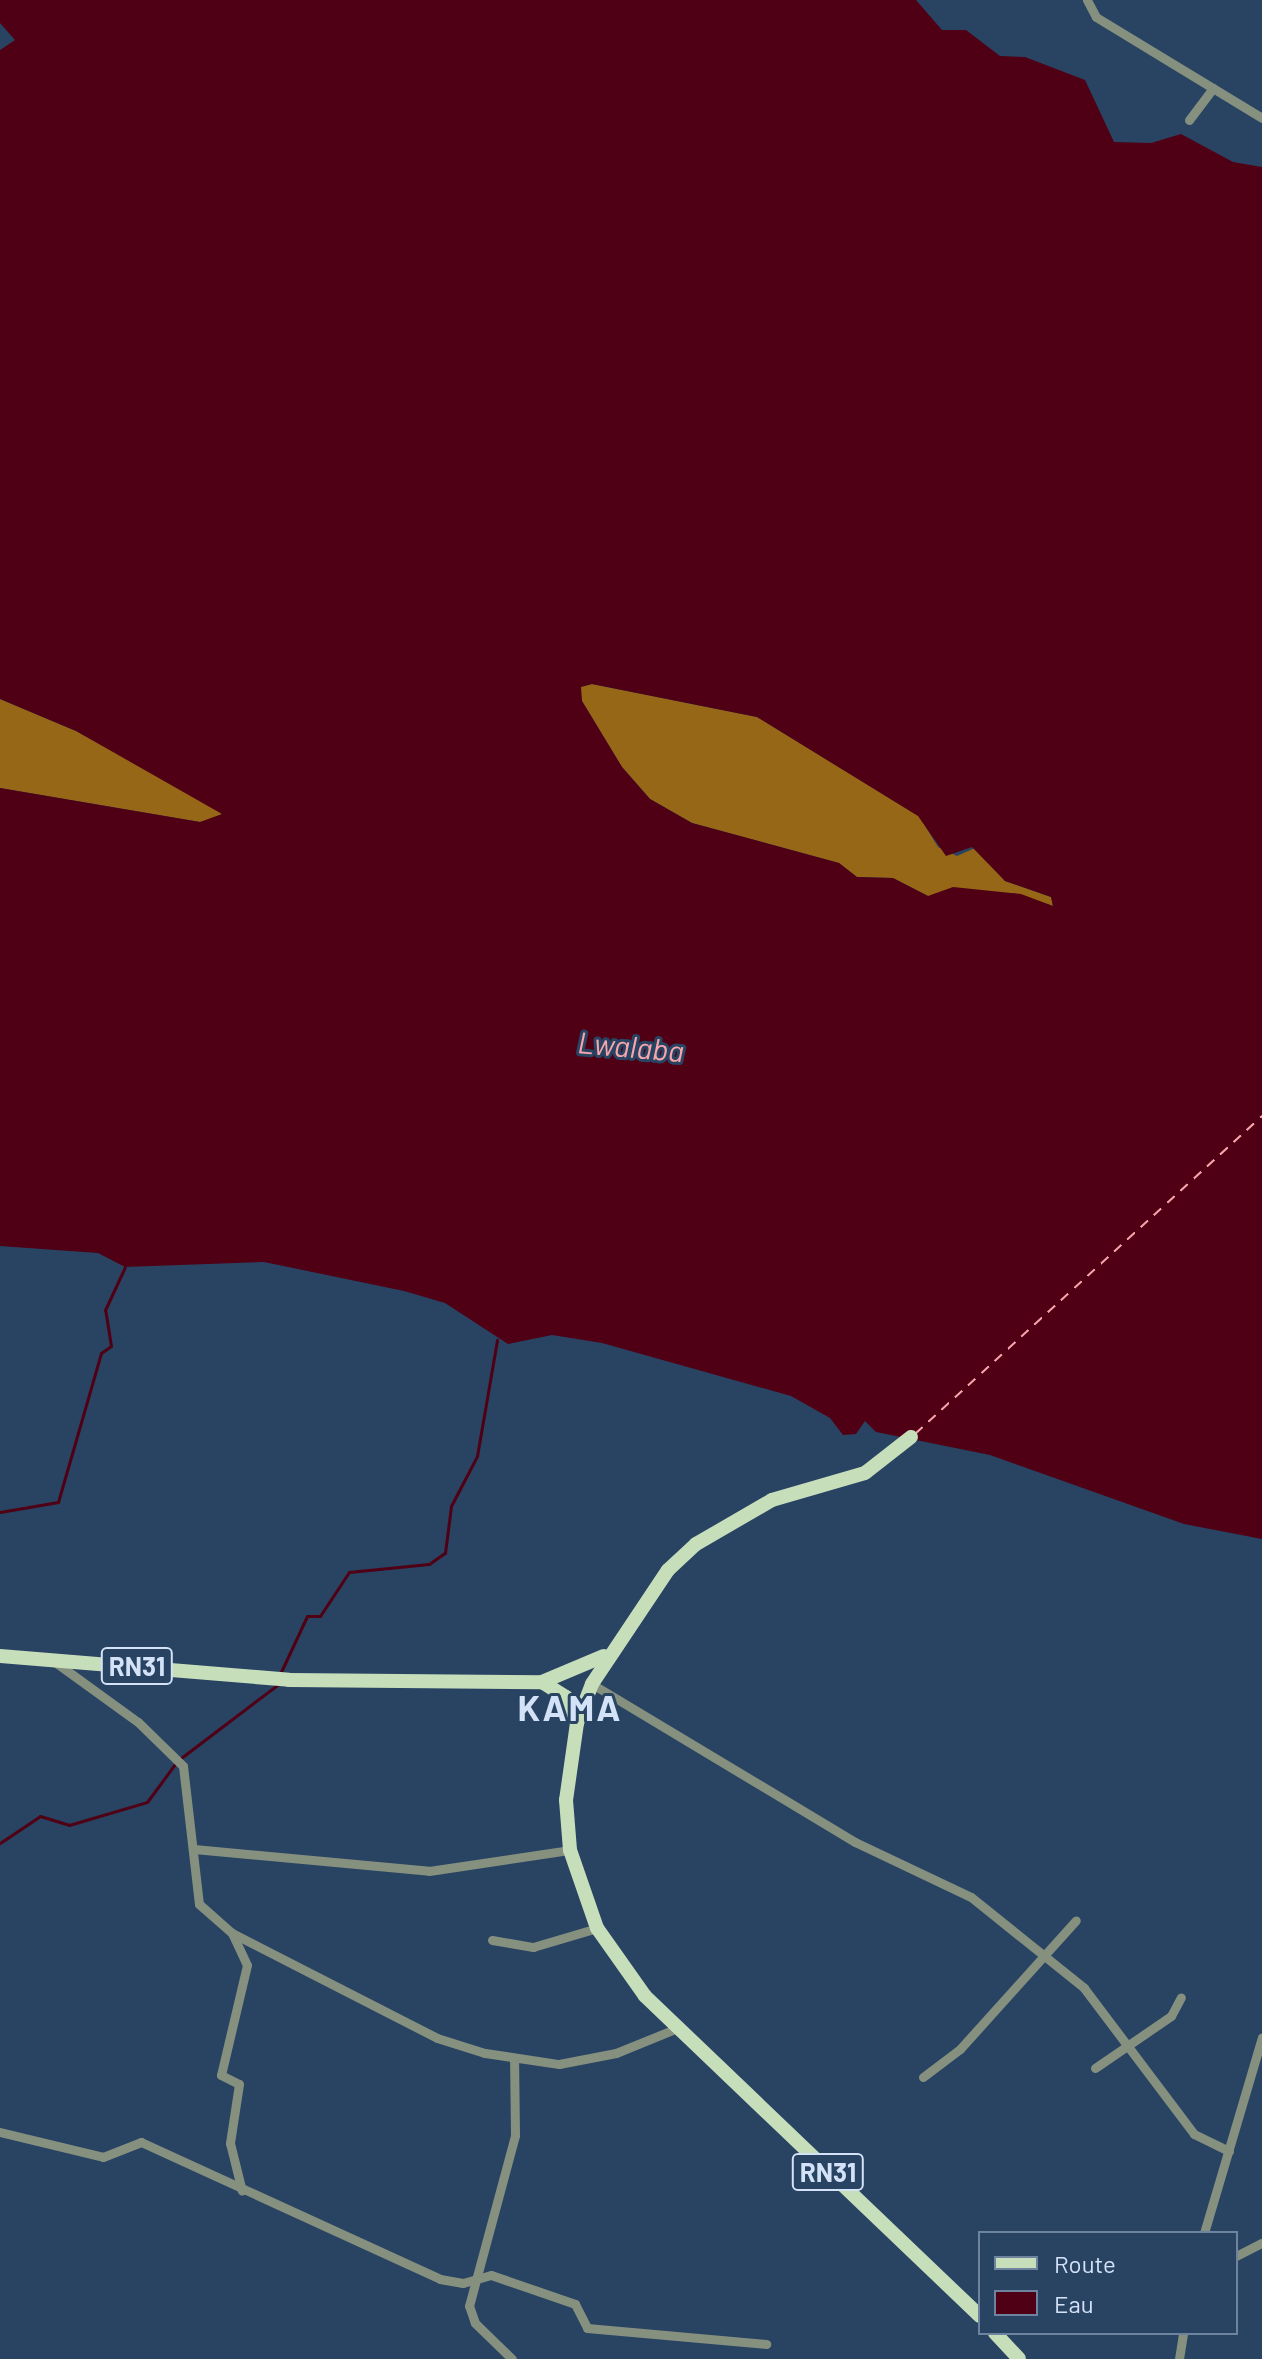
<!DOCTYPE html>
<style>
body{margin:0}
#map{position:relative;width:1262px;height:2359px;overflow:hidden;background:#294363;font-family:Barlow,sans-serif}
div>[style]{position:absolute}
[style*='--x']{left:calc(var(--x)*1px);top:calc(var(--y)*1px);width:calc(var(--w)*1px);rotate:calc(var(--a)*1deg)}
.forest>*{inset:0;background:#966716}
.water>*{inset:0;background:#4f0015}
.stream>*{height:3px;margin:-1.5px;padding:0 1.5px;transform-origin:1.5px;border-radius:1.5px;background:#4f0015}
.ferry>*{height:2px;margin-top:-1px;transform-origin:0;background:repeating-linear-gradient(90deg,#f8a5ab 0 10px,transparent 0 18px)}
.street>*{height:9px;margin:-4.5px;padding:0 4.5px;transform-origin:4.5px;border-radius:4.5px;background:#85907f}
.primary>*{height:14px;margin:-7px;padding:0 7px;transform-origin:7px;border-radius:7px;background:#c7deba}
span{translate:-50% -50%;white-space:nowrap;text-align:center;line-height:1.15;-webkit-text-stroke:6px #294363;paint-order:stroke}
.shield-label span{padding:2px 6px;background:#294363;border:2px solid;border-radius:6px;-webkit-text-stroke-width:0}
.shield-label{font-size:26px;color:#d3e2f6;font-weight:700}
.water-label{font-size:30px;color:#f8a5ab;font-style:italic}
.district-label{font-size:36px;color:#d3e2f6;font-weight:700;letter-spacing:2px}
.legend{position:absolute;left:978px;top:2231px;width:260px;height:104px;box-sizing:border-box;background:#294363;border:2px solid #6d839e;margin:0;padding:10px 14px;list-style:none;font-size:24px;color:#d3e2f6}
.legend li{display:flex;align-items:center;gap:16px;height:40px}
.legend b{width:40px;border:2px solid #6d839e}
</style>
<div id="map">
<div class="forest">
<div style="clip-path:polygon(592px 684px,757px 717px,919px 816px,938px 847px,957px 856px,975px 848px,1005px 881px,1051px 897px,1053px 906px,1014px 893px,928px 896px,893px 878px,857px 877px,839px 863px,692px 823px,650px 799px,622px 767px,582px 701px,580px 687px)"></div>
<div style="clip-path:polygon(0 699px,76px 731px,219px 809px,222px 817px,200px 822px,0 788px)"></div>
</div>
<div class="water">
<div style="clip-path:polygon(evenodd,0 0,916px 0,942px 30px,966px 30px,1000px 56px,1025px 57px,1085px 80px,1114px 142px,1151px 143px,1181px 134px,1233px 162px,1262px 167px,1262px 1539px,1184px 1524px,990px 1455px,876px 1432px,865px 1421px,856px 1434px,843px 1435px,830px 1418px,791px 1396px,602px 1343px,552px 1335px,508px 1344px,445px 1303px,404px 1291px,264px 1262px,125px 1267px,98px 1253px,0 1246px,0 788px,200px 822px,222px 814px,76px 731px,0 699px,0 50px,15px 40px,0 23px,0 0,592px 684px,757px 717px,918px 816px,946px 856px,972px 847px,1005px 881px,1051px 897px,1053px 906px,1021px 894px,953px 887px,928px 896px,893px 878px,857px 877px,839px 863px,692px 823px,650px 799px,622px 767px,582px 701px,581px 687px,592px 684px)"></div>
</div>
<div class="stream">
<div style="--x:0;--y:1512;--w:59;--a:-9.8"></div>
<div style="--x:58;--y:1502;--w:155;--a:-73.9"></div>
<div style="--x:101;--y:1353;--w:12;--a:-35"></div>
<div style="--x:111;--y:1346;--w:36;--a:-99"></div>
<div style="--x:105;--y:1310;--w:47;--a:-65.1"></div>
<div style="--x:280;--y:1674;--w:64;--a:-65"></div>
<div style="--x:307;--y:1616;--w:13;--a:0"></div>
<div style="--x:320;--y:1616;--w:53;--a:-56.6"></div>
<div style="--x:349;--y:1572;--w:80;--a:-5.7"></div>
<div style="--x:429;--y:1564;--w:19;--a:-35"></div>
<div style="--x:445;--y:1553;--w:47;--a:-82.7"></div>
<div style="--x:451;--y:1506;--w:56;--a:-62.5"></div>
<div style="--x:477;--y:1456;--w:118;--a:-80.2"></div>
<div style="--x:181;--y:1758;--w:121;--a:-37.2"></div>
<div style="--x:0;--y:1843;--w:48;--a:-34"></div>
<div style="--x:40;--y:1816;--w:30;--a:17"></div>
<div style="--x:69;--y:1825;--w:81;--a:-16.4"></div>
<div style="--x:147;--y:1802;--w:47;--a:-53.6"></div>
</div>
<div class="ferry">
<div style="--x:915;--y:1434;--w:471;--a:-42.5"></div>
</div>
<div class="street">
<div style="--x:1087;--y:0;--w:19;--a:62"></div>
<div style="--x:1096;--y:17;--w:194;--a:31.3"></div>
<div style="--x:1189;--y:120;--w:40;--a:-53"></div>
<div style="--x:55;--y:1662;--w:102;--a:35.9"></div>
<div style="--x:138;--y:1722;--w:63;--a:44.4"></div>
<div style="--x:183;--y:1766;--w:139;--a:83.4"></div>
<div style="--x:199;--y:1904;--w:44;--a:41.3"></div>
<div style="--x:232;--y:1933;--w:230;--a:27.1"></div>
<div style="--x:437;--y:2038;--w:50;--a:17.4"></div>
<div style="--x:485;--y:2053;--w:75;--a:8.5"></div>
<div style="--x:559;--y:2064;--w:58;--a:-10.9"></div>
<div style="--x:616;--y:2053;--w:64;--a:-22.1"></div>
<div style="--x:592;--y:1684;--w:307;--a:31"></div>
<div style="--x:855;--y:1842;--w:128;--a:25.4"></div>
<div style="--x:971;--y:1897;--w:145;--a:38.8"></div>
<div style="--x:1084;--y:1988;--w:183;--a:53"></div>
<div style="--x:1194;--y:2134;--w:39;--a:26"></div>
<div style="--x:194;--y:1849;--w:236;--a:5.3"></div>
<div style="--x:429;--y:1871;--w:143;--a:-8.5"></div>
<div style="--x:232;--y:1933;--w:35;--a:65"></div>
<div style="--x:247;--y:1965;--w:113;--a:103.3"></div>
<div style="--x:221;--y:2075;--w:20;--a:27"></div>
<div style="--x:239;--y:2084;--w:60;--a:98.7"></div>
<div style="--x:230;--y:2143;--w:49;--a:76"></div>
<div style="--x:492;--y:1940;--w:42;--a:9.7"></div>
<div style="--x:533;--y:1947;--w:67;--a:-16.5"></div>
<div style="--x:1095;--y:2068;--w:92;--a:-34.4"></div>
<div style="--x:1171;--y:2016;--w:21;--a:-62"></div>
<div style="--x:923;--y:2077;--w:46;--a:-37.1"></div>
<div style="--x:960;--y:2049;--w:173;--a:-48"></div>
<div style="--x:0;--y:2132;--w:106;--a:13.6"></div>
<div style="--x:103;--y:2157;--w:41;--a:-21.5"></div>
<div style="--x:141;--y:2142;--w:329;--a:24.6"></div>
<div style="--x:440;--y:2279;--w:23;--a:10"></div>
<div style="--x:463;--y:2283;--w:29;--a:-16"></div>
<div style="--x:491;--y:2275;--w:89;--a:19"></div>
<div style="--x:575;--y:2304;--w:27;--a:63"></div>
<div style="--x:587;--y:2328;--w:180;--a:5.1"></div>
<div style="--x:1204;--y:2233;--w:204;--a:-73.5"></div>
<div style="--x:1236;--y:2256;--w:29;--a:-27"></div>
<div style="--x:512;--y:2359;--w:52;--a:-135.8"></div>
<div style="--x:475;--y:2323;--w:18;--a:-109"></div>
<div style="--x:469;--y:2306;--w:177;--a:-74.9"></div>
<div style="--x:515;--y:2135;--w:77;--a:-90.7"></div>
<div style="--x:1179;--y:2359;--w:26;--a:-81"></div>
</div>
<div class="primary">
<div style="--x:911;--y:1437;--w:58;--a:142"></div>
<div style="--x:865;--y:1473;--w:97;--a:163.8"></div>
<div style="--x:772;--y:1500;--w:88;--a:149.9"></div>
<div style="--x:696;--y:1544;--w:38;--a:137"></div>
<div style="--x:668;--y:1570;--w:137;--a:123.7"></div>
<div style="--x:592;--y:1684;--w:42;--a:111"></div>
<div style="--x:577;--y:1723;--w:78;--a:98.1"></div>
<div style="--x:566;--y:1800;--w:50;--a:85.4"></div>
<div style="--x:570;--y:1850;--w:83;--a:70.9"></div>
<div style="--x:597;--y:1928;--w:83;--a:54.8"></div>
<div style="--x:645;--y:1996;--w:463;--a:43.7"></div>
<div style="--x:0;--y:1656;--w:290;--a:4.7"></div>
<div style="--x:289;--y:1680;--w:253;--a:0.5"></div>
<div style="--x:542;--y:1682;--w:67;--a:-22.8"></div>
<div style="--x:542;--y:1682;--w:28;--a:32"></div>
<div style="--x:566;--y:1697;--w:28;--a:67"></div>
<div style="--x:995;--y:2333;--w:35;--a:47"></div>
</div>
<div class="shield-label">
<span style="left:137px;top:1666px">RN31</span>
<span style="left:828px;top:2172px">RN31</span>
</div>
<div class="water-label">
<span style="left:631px;top:1046px;rotate:5deg">Lwalaba</span>
</div>
<div class="district-label">
<span style="left:570px;top:1707px">KAMA</span>
</div>
<ul class="legend">
<li><b style="height:10px;background:#c7deba"></b>Route</li>
<li><b style="height:22px;background:#4f0015"></b>Eau</li>
</ul>
</div>
